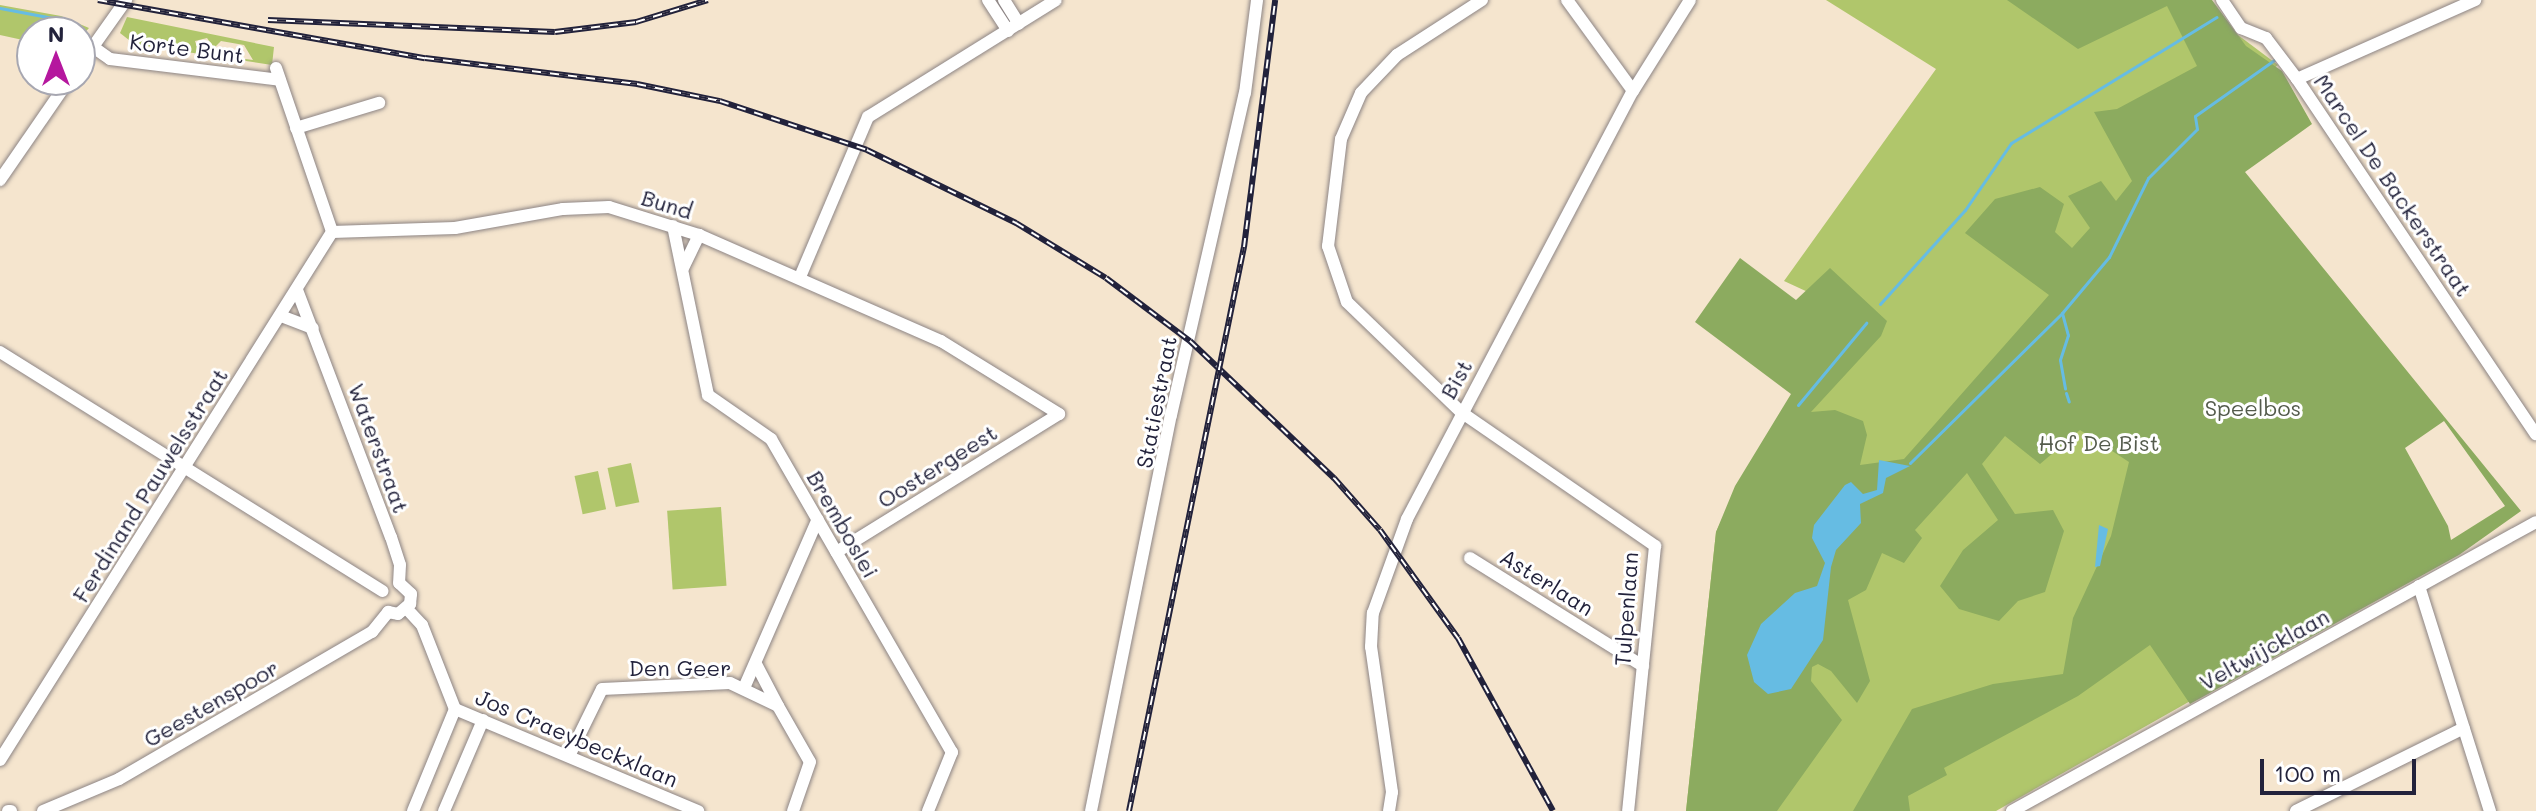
<!DOCTYPE html>
<style>
body{margin:0}
#map{position:relative;width:2536px;height:811px;overflow:hidden;background:#f5e5ce;font-family:Mali,sans-serif}
div>[style]{position:absolute}
[style*='--x']{left:calc(var(--x)*1px);top:calc(var(--y)*1px);width:calc(var(--w)*1px);rotate:calc(var(--a)*1deg)}
.green>*{inset:0;background:#b0c66b;transform-origin:0 0}
.forest>*{inset:0;background:#8cab5f}
.water>*{inset:0;background:#66bce3}
.stream>*{height:3px;margin:-1.5px;padding:0 1.5px;transform-origin:1.5px;border-radius:1.5px;background:#66bce3}
.roads{filter:drop-shadow(0 0 2px #8c8484) drop-shadow(0 0 2px #8c8484)}
.minor>*{height:12px;margin:-6px;padding:0 6px;transform-origin:6px;border-radius:6px;background:#fff}
.rail>*{height:6px;margin-top:-3px;transform-origin:0;background:repeating-linear-gradient(90deg,#fff 0 9px,#22223b 0 18px);box-sizing:border-box;border-block:2px solid #22223b}
span{translate:-50% -50%;white-space:nowrap;text-align:center;line-height:1.15;-webkit-text-stroke:6px #fff;paint-order:stroke}
.street-label{font-size:22px;color:#22223b}
.park-label{font-size:22px;color:#545b4c}
.north{position:absolute;left:16px;top:16px;width:80px;height:80px;box-sizing:border-box;background:#fff;border:2px solid #a7a7b1;border-radius:50%;rotate:0deg;font-size:22px;font-weight:700;line-height:32px;text-align:center;color:#22223b}
.north::after{content:'';display:block;margin:auto;width:28px;height:36px;background:#b5179e;clip-path:polygon(50% 0,100% 100%,50% 72%,0 100%)}
.scale{position:absolute;left:2260px;top:759px;width:156px;height:36px;box-sizing:border-box;border:4px solid #22223b;border-top:0;padding-left:10px;font-size:24px;line-height:28px;white-space:nowrap;color:#22223b;-webkit-text-stroke:6px #fff;paint-order:stroke}
</style>
<div id="map">
<div class="green">
<div style="clip-path:polygon(1826px 0,2210px 0,2230px 29px,2278px 65px,2204px 123px,2305px 636px,1996px 811px,1686px 811px,1716px 532px,1737px 488px,1862px 317px,1784px 281px,1936px 69px)"></div>
<div style="clip-path:polygon(0 5px,61px 16px,89px 28px,80px 38px,80px 32px,32px 32px,32px 42px,0 35px)"></div>
<div style="clip-path:polygon(evenodd,127px 17px,274px 47px,272px 65px,134px 44px,120px 33px,127px 17px,207px 38px,214px 48px,221px 41px,244px 45px,253px 60px,199px 53px,195px 41px,207px 38px)"></div>
<div style="left:631px;top:463px;width:40px;height:24px;rotate:78deg"></div>
<div style="left:598px;top:471px;width:39px;height:24px;rotate:78deg"></div>
<div style="left:721px;top:507px;width:79px;height:54px;rotate:86deg"></div>
</div>
<div class="forest">
<div style="clip-path:polygon(evenodd,2007px 0,2212px 0,2246px 46px,2282px 71px,2312px 124px,2245px 172px,2521px 511px,2459px 555px,2190px 704px,2150px 645px,2078px 696px,1944px 768px,1947px 775px,1908px 796px,1910px 811px,1853px 811px,1912px 709px,1993px 684px,2063px 674px,2073px 618px,2111px 536px,2129px 462px,2080px 430px,2040px 464px,2005px 436px,1982px 464px,2015px 514px,2053px 510px,2064px 531px,2045px 592px,2018px 601px,1999px 621px,1959px 609px,1940px 586px,1963px 550px,1998px 520px,1967px 473px,1915px 530px,1922px 538px,1904px 563px,1882px 553px,1866px 590px,1848px 600px,1870px 681px,1857px 703px,1831px 671px,1818px 664px,1812px 667px,1811px 681px,1842px 720px,1777px 811px,1686px 811px,1716px 532px,1735px 486px,1791px 394px,1695px 322px,1740px 258px,1796px 300px,1830px 268px,1887px 321px,1881px 336px,1811px 412px,1835px 410px,1863px 421px,1867px 435px,1860px 465px,1904px 459px,2049px 295px,1965px 233px,1995px 199px,2040px 187px,2064px 204px,2055px 232px,2072px 248px,2090px 228px,2068px 196px,2101px 181px,2116px 201px,2132px 181px,2094px 112px,2117px 109px,2197px 66px,2167px 6px,2078px 49px,2007px 0,2444px 421px,2505px 506px,2451px 540px,2448px 526px,2405px 448px,2444px 421px)"></div>
</div>
<div class="water">
<div style="clip-path:polygon(1879px 460px,1910px 466px,1886px 478px,1883px 493px,1860px 504px,1861px 523px,1836px 550px,1831px 567px,1823px 640px,1791px 689px,1768px 694px,1754px 682px,1747px 655px,1761px 624px,1795px 593px,1817px 586px,1825px 563px,1812px 538px,1814px 525px,1845px 485px,1851px 482px,1863px 494px,1877px 490px)"></div>
<div style="clip-path:polygon(2099px 525px,2108px 529px,2100px 566px,2095px 567px)"></div>
</div>
<div class="stream">
<div style="--x:0;--y:8;--w:59;--a:10.7"></div>
<div style="--x:1880;--y:304;--w:127;--a:-47.9"></div>
<div style="--x:1965;--y:210;--w:81;--a:-55.5"></div>
<div style="--x:2011;--y:143;--w:241;--a:-31.5"></div>
<div style="--x:2062;--y:313;--w:23;--a:75"></div>
<div style="--x:2068;--y:335;--w:26;--a:108"></div>
<div style="--x:2060;--y:360;--w:29;--a:80"></div>
<div style="--x:2066;--y:393;--w:9;--a:72"></div>
<div style="--x:1798;--y:405;--w:107;--a:-50.3"></div>
<div style="--x:1910;--y:463;--w:214;--a:-44.6"></div>
<div style="--x:2062;--y:313;--w:73;--a:-50"></div>
<div style="--x:2109;--y:257;--w:88;--a:-63.7"></div>
<div style="--x:2148;--y:178;--w:69;--a:-45"></div>
<div style="--x:2197;--y:129;--w:13;--a:-99"></div>
<div style="--x:2195;--y:116;--w:97;--a:-35.3"></div>
</div>
<div class="roads">
<div class="minor">
<div style="--x:988;--y:0;--w:37;--a:57"></div>
<div style="--x:1004;--y:0;--w:28;--a:58"></div>
<div style="--x:1482;--y:0;--w:101;--a:147.1"></div>
<div style="--x:1397;--y:55;--w:52;--a:133.5"></div>
<div style="--x:1361;--y:93;--w:50;--a:113.5"></div>
<div style="--x:1341;--y:139;--w:108;--a:96.9"></div>
<div style="--x:1328;--y:246;--w:59;--a:71.3"></div>
<div style="--x:1347;--y:302;--w:158;--a:44"></div>
<div style="--x:1461;--y:412;--w:236;--a:34.6"></div>
<div style="--x:1655;--y:546;--w:266;--a:95.8"></div>
<div style="--x:1567;--y:0;--w:112;--a:54"></div>
<div style="--x:2222;--y:0;--w:34;--a:56"></div>
<div style="--x:2241;--y:28;--w:27;--a:22"></div>
<div style="--x:2266;--y:38;--w:51;--a:52.9"></div>
<div style="--x:2297;--y:79;--w:428;--a:56.1"></div>
<div style="--x:93;--y:47;--w:21;--a:35"></div>
<div style="--x:110;--y:59;--w:171;--a:7"></div>
<div style="--x:80;--y:65;--w:80;--a:-54.7"></div>
<div style="--x:276;--y:68;--w:173;--a:71.1"></div>
<div style="--x:2297;--y:79;--w:195;--a:-23.9"></div>
<div style="--x:296;--y:128;--w:87;--a:-16.8"></div>
<div style="--x:0;--y:180;--w:121;--a:-55.4"></div>
<div style="--x:673;--y:226;--w:173;--a:78.3"></div>
<div style="--x:708;--y:395;--w:77;--a:34.9"></div>
<div style="--x:771;--y:439;--w:362;--a:60"></div>
<div style="--x:952;--y:752;--w:64;--a:112.1"></div>
<div style="--x:332;--y:232;--w:123;--a:-1.9"></div>
<div style="--x:455;--y:228;--w:110;--a:-10"></div>
<div style="--x:563;--y:209;--w:46;--a:-2.5"></div>
<div style="--x:609;--y:207;--w:94;--a:17.3"></div>
<div style="--x:699;--y:235;--w:264;--a:23.7"></div>
<div style="--x:941;--y:341;--w:139;--a:31.7"></div>
<div style="--x:1059;--y:414;--w:262;--a:148.2"></div>
<div style="--x:683;--y:268;--w:37;--a:-64"></div>
<div style="--x:800;--y:277;--w:174;--a:-67"></div>
<div style="--x:868;--y:117;--w:221;--a:-31.9"></div>
<div style="--x:297;--y:290;--w:264;--a:69.2"></div>
<div style="--x:391;--y:537;--w:29;--a:72"></div>
<div style="--x:400;--y:565;--w:18;--a:93"></div>
<div style="--x:281;--y:316;--w:34;--a:21"></div>
<div style="--x:0;--y:352;--w:451;--a:32"></div>
<div style="--x:1470;--y:558;--w:204;--a:32"></div>
<div style="--x:2419;--y:586;--w:236;--a:72.5"></div>
<div style="--x:407;--y:609;--w:22;--a:47"></div>
<div style="--x:422;--y:625;--w:90;--a:68.6"></div>
<div style="--x:455;--y:709;--w:264;--a:22.8"></div>
<div style="--x:388;--y:612;--w:10;--a:11"></div>
<div style="--x:398;--y:614;--w:16;--a:-40"></div>
<div style="--x:410;--y:604;--w:10;--a:-84"></div>
<div style="--x:411;--y:594;--w:16;--a:-137"></div>
<div style="--x:756;--y:664;--w:47;--a:62.4"></div>
<div style="--x:744;--y:688;--w:184;--a:-66.4"></div>
<div style="--x:570;--y:754;--w:72;--a:-63.8"></div>
<div style="--x:602;--y:689;--w:128;--a:-2.7"></div>
<div style="--x:730;--y:683;--w:53;--a:25.6"></div>
<div style="--x:778;--y:706;--w:64;--a:60.3"></div>
<div style="--x:810;--y:762;--w:52;--a:109.1"></div>
<div style="--x:0;--y:760;--w:624;--a:-57.84"></div>
<div style="--x:8;--y:811;--w:3;--a:0"></div>
<div style="--x:43;--y:811;--w:82;--a:-22.8"></div>
<div style="--x:119;--y:779;--w:293;--a:-30.2"></div>
<div style="--x:372;--y:632;--w:26;--a:-51"></div>
<div style="--x:413;--y:811;--w:110;--a:-67.6"></div>
<div style="--x:444;--y:811;--w:99;--a:-66.8"></div>
<div style="--x:1091;--y:811;--w:404;--a:-78.6"></div>
<div style="--x:1171;--y:415;--w:330;--a:-77.1"></div>
<div style="--x:1245;--y:93;--w:94;--a:-82.6"></div>
<div style="--x:1389;--y:811;--w:19;--a:-81"></div>
<div style="--x:1392;--y:792;--w:147;--a:-98.2"></div>
<div style="--x:1371;--y:647;--w:34;--a:-87"></div>
<div style="--x:1373;--y:613;--w:100;--a:-70.1"></div>
<div style="--x:1407;--y:519;--w:484;--a:-62.2"></div>
<div style="--x:1633;--y:91;--w:107;--a:-57.9"></div>
<div style="--x:2012;--y:811;--w:598;--a:-28.88"></div>
<div style="--x:2296;--y:811;--w:187;--a:-26.3"></div>
</div>
</div>
<div class="rail">
<div style="--x:98;--y:0;--w:332;--a:10.1"></div>
<div style="--x:425;--y:58;--w:214;--a:7"></div>
<div style="--x:637;--y:84;--w:85;--a:11.6"></div>
<div style="--x:720;--y:101;--w:155;--a:18.4"></div>
<div style="--x:867;--y:150;--w:166;--a:26.1"></div>
<div style="--x:1016;--y:223;--w:105;--a:31.4"></div>
<div style="--x:1106;--y:278;--w:105;--a:36.9"></div>
<div style="--x:1190;--y:341;--w:199;--a:43.6"></div>
<div style="--x:1334;--y:478;--w:69;--a:48.5"></div>
<div style="--x:1380;--y:530;--w:133;--a:54.2"></div>
<div style="--x:1458;--y:638;--w:197;--a:61.2"></div>
<div style="--x:268;--y:20;--w:287;--a:2.4"></div>
<div style="--x:555;--y:32;--w:82;--a:-7"></div>
<div style="--x:636;--y:22;--w:75;--a:-17"></div>
<div style="--x:1129;--y:811;--w:576;--a:-78.48"></div>
<div style="--x:1244;--y:247;--w:249;--a:-82.8"></div>
</div>
<div class="street-label">
<span style="left:187px;top:48px;rotate:7deg">Korte Bunt</span>
<span style="left:2393px;top:185px;rotate:56deg">Marcel De Backerstraat</span>
<span style="left:667px;top:204px;rotate:17deg">Bund</span>
<span style="left:1456px;top:379px;rotate:-61deg">Bist</span>
<span style="left:1156px;top:402px;rotate:-79deg">Statiestraat</span>
<span style="left:379px;top:448px;rotate:70deg">Waterstraat</span>
<span style="left:937px;top:466px;rotate:-32deg">Oostergeest</span>
<span style="left:150px;top:485px;rotate:-58deg">Ferdinand Pauwelsstraat</span>
<span style="left:843px;top:524px;rotate:60deg">Bremboslei</span>
<span style="left:1547px;top:582px;rotate:32deg">Asterlaan</span>
<span style="left:1626px;top:609px;rotate:-86deg">Tulpenlaan</span>
<span style="left:2264px;top:649px;rotate:-29deg">Veltwijcklaan</span>
<span style="left:680px;top:668px">Den Geer</span>
<span style="left:211px;top:703px;rotate:-30deg">Geestenspoor</span>
<span style="left:577px;top:738px;rotate:23deg">Jos Craeybeckxlaan</span>
</div>
<div class="park-label">
<span style="left:2253px;top:408px">Speelbos</span>
<span style="left:2099px;top:443px">Hof De Bist</span>
</div>
<div class="north">N</div>
<div class="scale">100 m</div>
</div>
